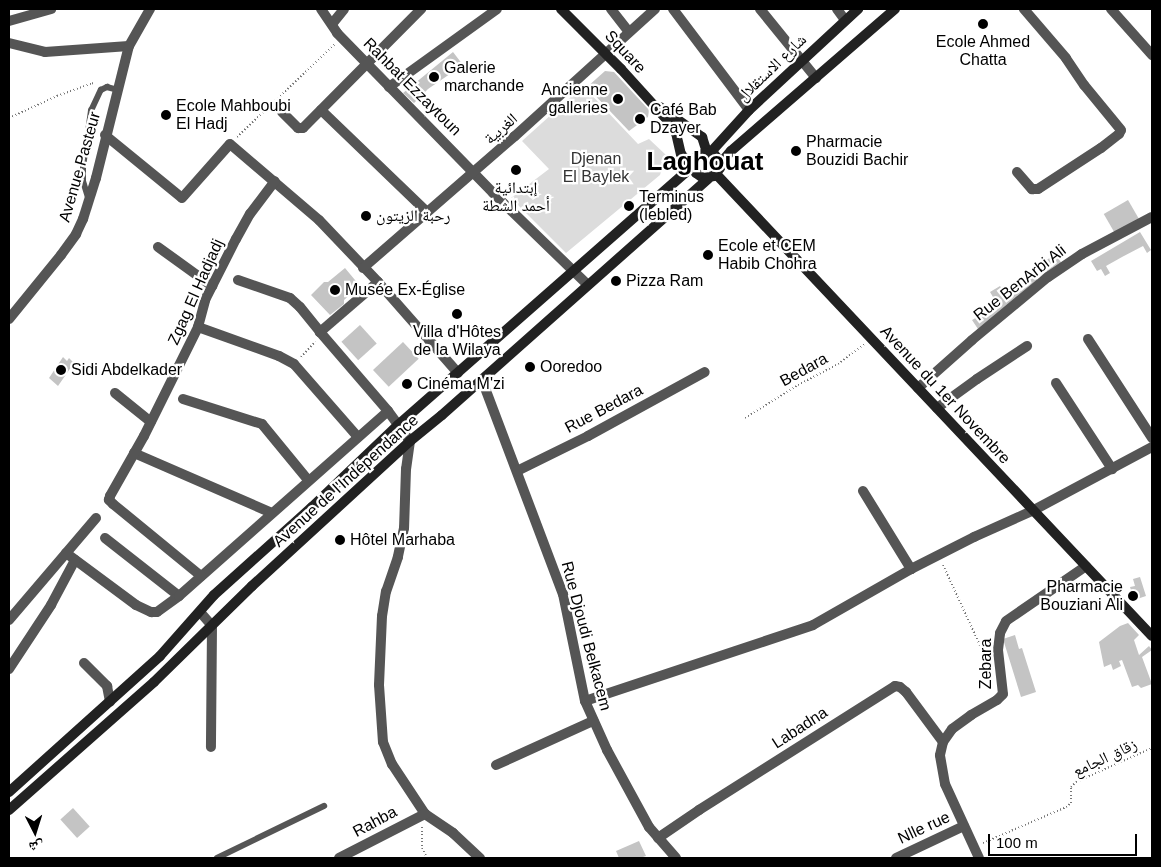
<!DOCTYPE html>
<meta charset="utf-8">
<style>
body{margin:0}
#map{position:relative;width:1161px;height:867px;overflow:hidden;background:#fff;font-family:Arial,"Noto Naskh Arabic",sans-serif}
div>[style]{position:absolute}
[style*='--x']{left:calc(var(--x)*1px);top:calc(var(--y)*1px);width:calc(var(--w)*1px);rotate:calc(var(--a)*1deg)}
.green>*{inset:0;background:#dcdcdc}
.building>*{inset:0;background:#c4c4c4;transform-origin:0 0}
.path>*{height:2px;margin-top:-1px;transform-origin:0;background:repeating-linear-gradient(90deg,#777 0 1px,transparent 0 3.5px)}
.lane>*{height:5.5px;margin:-2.75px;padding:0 2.75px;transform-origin:2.75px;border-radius:2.75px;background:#555}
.street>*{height:10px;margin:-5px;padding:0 5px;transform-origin:5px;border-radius:5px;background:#555}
.secondary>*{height:10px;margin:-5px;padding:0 5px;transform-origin:5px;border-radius:5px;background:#222}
.dots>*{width:14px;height:14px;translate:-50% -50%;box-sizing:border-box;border:2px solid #fff;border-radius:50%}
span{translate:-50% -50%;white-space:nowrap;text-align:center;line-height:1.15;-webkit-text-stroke:4.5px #fff;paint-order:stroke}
.poi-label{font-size:16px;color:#000}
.left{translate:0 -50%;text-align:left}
.right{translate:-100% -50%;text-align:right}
.street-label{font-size:16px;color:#000}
.park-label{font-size:16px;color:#333}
.town-label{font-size:26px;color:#000;font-weight:700}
.frame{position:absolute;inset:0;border:10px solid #000;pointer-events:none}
.north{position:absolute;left:10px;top:807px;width:50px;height:50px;-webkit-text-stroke:4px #fff;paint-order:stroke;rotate:175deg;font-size:14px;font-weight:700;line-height:20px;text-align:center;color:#000}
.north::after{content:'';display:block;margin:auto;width:18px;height:22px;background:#000;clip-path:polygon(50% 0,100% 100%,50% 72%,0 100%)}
.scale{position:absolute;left:988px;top:834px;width:149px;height:22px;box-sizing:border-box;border:2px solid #000;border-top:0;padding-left:6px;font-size:15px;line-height:18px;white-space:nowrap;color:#000;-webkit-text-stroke:4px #fff;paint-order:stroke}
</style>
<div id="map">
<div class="green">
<div style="clip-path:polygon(583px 86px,638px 144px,649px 139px,666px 155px,660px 175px,566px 253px,511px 198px,549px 169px,522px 141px)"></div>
</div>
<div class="building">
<div style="clip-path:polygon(453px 52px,463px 65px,428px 89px,414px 103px,403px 93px)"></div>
<div style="clip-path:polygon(605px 71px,614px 72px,649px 110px,648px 117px,629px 131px,587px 87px)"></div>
<div style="left:1128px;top:200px;width:22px;height:28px;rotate:60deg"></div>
<div style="clip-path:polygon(1140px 232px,1151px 250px,1147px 253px,1143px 246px,1122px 257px,1106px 266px,1110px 273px,1105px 276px,1101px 269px,1097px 271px,1091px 261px)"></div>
<div style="left:1055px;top:254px;width:14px;height:25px;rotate:54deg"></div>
<div style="clip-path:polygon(345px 268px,360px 286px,344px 300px,344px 304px,330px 315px,311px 295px,324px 282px,328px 282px)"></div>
<div style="clip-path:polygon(1032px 272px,1039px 283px,978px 329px,972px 320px,981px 315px,979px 312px,996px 302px,990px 292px,1000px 286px,1004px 292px,1026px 279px,1025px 276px)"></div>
<div style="left:360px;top:325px;width:25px;height:25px;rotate:48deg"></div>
<div style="left:403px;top:342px;width:23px;height:41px;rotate:47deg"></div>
<div style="clip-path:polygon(63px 357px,67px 361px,69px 358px,74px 363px,58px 386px,49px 378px)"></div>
<div style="clip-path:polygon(1140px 577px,1146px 596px,1134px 600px,1130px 587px,1135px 586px,1133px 579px)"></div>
<div style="clip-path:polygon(1128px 623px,1139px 635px,1134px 640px,1139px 655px,1149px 646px,1152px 650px,1142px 657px,1152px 684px,1141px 688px,1138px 685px,1132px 687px,1122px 660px,1119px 661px,1121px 666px,1113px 670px,1111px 664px,1104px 667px,1099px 642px,1120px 626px)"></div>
<div style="clip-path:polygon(1015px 635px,1019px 649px,1022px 648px,1036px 692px,1021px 697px,1003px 639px)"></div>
<div style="left:73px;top:808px;width:25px;height:17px;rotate:48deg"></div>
<div style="clip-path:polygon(639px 841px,646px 856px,640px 858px,619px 858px,616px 851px)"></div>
</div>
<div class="path">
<div style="--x:9;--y:118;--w:53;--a:-24.6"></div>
<div style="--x:57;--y:96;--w:37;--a:-20"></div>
<div style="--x:92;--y:83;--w:3;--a:18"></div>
<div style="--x:237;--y:137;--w:135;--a:-43.5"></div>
<div style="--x:301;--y:357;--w:21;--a:-47"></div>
<div style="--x:745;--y:418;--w:62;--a:-31.9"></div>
<div style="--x:798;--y:385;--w:45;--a:-27.7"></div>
<div style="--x:838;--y:364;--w:34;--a:-37"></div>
<div style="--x:943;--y:565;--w:110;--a:65.3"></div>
<div style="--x:422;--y:827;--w:21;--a:90"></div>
<div style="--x:422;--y:848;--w:11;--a:63"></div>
<div style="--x:983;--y:843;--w:90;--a:-23.4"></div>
<div style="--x:1066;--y:807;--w:6;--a:-39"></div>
<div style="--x:1071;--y:803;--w:16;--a:-90"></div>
<div style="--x:1071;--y:787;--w:7;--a:-45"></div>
<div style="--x:1076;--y:782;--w:83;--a:-24.1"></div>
</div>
<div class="lane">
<div style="--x:89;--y:201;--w:21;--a:-107"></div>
<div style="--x:83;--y:181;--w:14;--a:-90"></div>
<div style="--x:83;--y:167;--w:57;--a:-81.9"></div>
<div style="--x:91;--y:111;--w:23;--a:-65"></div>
<div style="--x:101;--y:90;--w:7;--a:-27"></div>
<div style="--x:107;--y:87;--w:11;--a:15"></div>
<div style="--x:217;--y:858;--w:119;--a:-25.9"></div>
</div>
<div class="street">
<div style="--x:321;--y:9;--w:29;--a:56"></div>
<div style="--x:337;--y:33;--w:223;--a:45.7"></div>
<div style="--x:493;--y:193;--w:132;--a:44.1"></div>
<div style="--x:611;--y:9;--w:29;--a:52"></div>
<div style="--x:673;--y:9;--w:126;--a:53"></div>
<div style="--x:760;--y:9;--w:89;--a:50.9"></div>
<div style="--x:837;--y:9;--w:14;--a:54"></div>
<div style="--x:1111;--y:9;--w:62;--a:48.3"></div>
<div style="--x:9;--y:21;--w:44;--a:-15.9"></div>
<div style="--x:332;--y:24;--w:19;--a:-51"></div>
<div style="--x:9;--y:43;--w:37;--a:14"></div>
<div style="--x:45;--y:52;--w:84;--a:-4.1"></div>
<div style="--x:389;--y:87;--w:133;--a:-35.8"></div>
<div style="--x:321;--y:110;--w:147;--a:43.9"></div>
<div style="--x:282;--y:112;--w:23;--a:45"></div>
<div style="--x:298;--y:128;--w:5;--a:0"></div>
<div style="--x:303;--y:128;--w:168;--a:-45.2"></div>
<div style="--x:105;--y:135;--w:99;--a:39.3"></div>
<div style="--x:182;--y:198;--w:72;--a:-48.4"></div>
<div style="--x:230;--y:144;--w:117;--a:40.5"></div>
<div style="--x:319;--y:220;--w:86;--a:46.4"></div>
<div style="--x:378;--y:282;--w:77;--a:139.2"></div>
<div style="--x:320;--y:332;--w:104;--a:49.3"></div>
<div style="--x:388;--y:411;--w:37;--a:54"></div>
<div style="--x:410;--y:441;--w:28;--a:98"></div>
<div style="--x:406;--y:469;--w:59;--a:91.9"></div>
<div style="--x:404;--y:528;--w:30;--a:102"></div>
<div style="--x:398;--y:557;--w:36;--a:109"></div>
<div style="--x:386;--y:591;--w:25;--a:99"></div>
<div style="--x:382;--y:616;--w:69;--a:92.5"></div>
<div style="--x:379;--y:685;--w:57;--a:86"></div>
<div style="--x:383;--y:742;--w:24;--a:68"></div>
<div style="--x:392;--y:764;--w:60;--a:56.6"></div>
<div style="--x:425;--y:814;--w:34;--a:34"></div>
<div style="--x:453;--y:833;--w:37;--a:43"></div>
<div style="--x:1017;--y:172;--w:23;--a:49"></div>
<div style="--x:1032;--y:189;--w:6;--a:0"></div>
<div style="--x:1038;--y:189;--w:75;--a:-33.1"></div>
<div style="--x:1101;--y:148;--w:23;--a:-38"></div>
<div style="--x:1119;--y:134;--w:4;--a:-63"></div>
<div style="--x:1121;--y:130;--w:58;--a:-129.4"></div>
<div style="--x:1084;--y:85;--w:32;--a:-124"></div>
<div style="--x:1066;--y:58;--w:65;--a:-130.6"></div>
<div style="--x:158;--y:247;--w:67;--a:35.8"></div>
<div style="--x:363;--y:268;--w:201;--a:-41"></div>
<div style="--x:515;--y:136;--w:189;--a:-42.2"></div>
<div style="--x:238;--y:280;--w:55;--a:19.1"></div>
<div style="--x:290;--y:298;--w:13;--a:42"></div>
<div style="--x:300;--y:307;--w:32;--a:51"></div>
<div style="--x:378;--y:282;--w:121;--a:48.7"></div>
<div style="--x:9;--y:319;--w:82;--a:-50.9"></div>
<div style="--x:61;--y:255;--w:26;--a:-54"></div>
<div style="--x:76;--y:234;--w:17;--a:-65"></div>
<div style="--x:83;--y:219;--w:43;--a:-72.4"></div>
<div style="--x:96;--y:178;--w:136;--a:-76"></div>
<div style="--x:129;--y:46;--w:43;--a:-60.4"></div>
<div style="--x:198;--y:327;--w:86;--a:19.7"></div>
<div style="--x:279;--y:356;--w:17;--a:28"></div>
<div style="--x:294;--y:364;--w:97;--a:48.8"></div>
<div style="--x:1088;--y:339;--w:118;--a:57.1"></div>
<div style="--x:482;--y:380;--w:229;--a:69.3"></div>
<div style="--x:563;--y:594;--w:109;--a:78.4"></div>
<div style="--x:585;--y:701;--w:54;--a:65.8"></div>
<div style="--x:607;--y:750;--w:88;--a:61.4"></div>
<div style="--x:649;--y:827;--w:41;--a:48.9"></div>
<div style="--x:1056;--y:383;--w:103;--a:56.9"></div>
<div style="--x:918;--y:388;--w:72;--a:-41.6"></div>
<div style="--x:972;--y:340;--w:99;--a:-39.7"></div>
<div style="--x:1048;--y:277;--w:41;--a:-34.1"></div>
<div style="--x:1082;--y:254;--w:79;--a:-27.9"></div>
<div style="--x:115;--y:393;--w:46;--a:38.9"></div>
<div style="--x:183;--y:399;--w:83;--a:17.6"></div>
<div style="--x:262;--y:424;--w:72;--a:50.6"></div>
<div style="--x:937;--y:408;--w:49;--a:-35.9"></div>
<div style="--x:977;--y:379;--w:60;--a:-33.4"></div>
<div style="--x:134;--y:453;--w:150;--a:23.5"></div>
<div style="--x:517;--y:471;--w:79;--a:-26.2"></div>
<div style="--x:588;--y:436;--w:133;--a:-28.7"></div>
<div style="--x:863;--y:491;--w:92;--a:58.4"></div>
<div style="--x:105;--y:538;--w:94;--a:38.1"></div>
<div style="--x:66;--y:553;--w:87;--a:36.6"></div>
<div style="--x:136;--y:605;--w:17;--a:25"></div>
<div style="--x:151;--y:612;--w:6;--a:0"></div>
<div style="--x:157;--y:612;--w:27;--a:-36"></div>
<div style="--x:179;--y:596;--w:279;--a:-41.5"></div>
<div style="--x:201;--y:576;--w:114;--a:-140.7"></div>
<div style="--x:113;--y:504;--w:6;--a:-135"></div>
<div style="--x:109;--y:500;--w:4;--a:-76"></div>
<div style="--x:110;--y:496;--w:69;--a:-60.5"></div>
<div style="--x:144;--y:436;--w:122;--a:-63.6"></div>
<div style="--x:198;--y:327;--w:28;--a:-75"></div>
<div style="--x:205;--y:300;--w:68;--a:-63.1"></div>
<div style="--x:236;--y:239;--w:29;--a:-61"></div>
<div style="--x:250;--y:214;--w:41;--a:-52.9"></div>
<div style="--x:200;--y:612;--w:18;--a:49"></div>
<div style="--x:212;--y:626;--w:121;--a:90.5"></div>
<div style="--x:9;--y:620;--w:134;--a:-49.5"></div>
<div style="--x:84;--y:663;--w:33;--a:45"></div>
<div style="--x:107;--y:686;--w:16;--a:79"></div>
<div style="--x:9;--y:669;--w:77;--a:-56.7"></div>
<div style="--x:51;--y:605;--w:51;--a:-61.9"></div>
<div style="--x:585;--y:701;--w:240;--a:-18.4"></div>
<div style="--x:813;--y:625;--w:113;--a:-29.7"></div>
<div style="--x:911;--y:569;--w:71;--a:-26.9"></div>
<div style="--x:974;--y:537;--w:66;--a:-24.2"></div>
<div style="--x:1034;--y:510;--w:134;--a:-28.1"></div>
<div style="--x:496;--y:765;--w:107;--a:-24.4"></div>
<div style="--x:658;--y:838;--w:50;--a:-34.3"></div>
<div style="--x:699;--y:810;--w:232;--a:-32.3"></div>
<div style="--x:895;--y:686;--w:5;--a:11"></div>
<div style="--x:900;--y:687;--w:8;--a:40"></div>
<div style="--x:906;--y:692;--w:62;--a:53.5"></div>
<div style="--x:339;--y:858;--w:97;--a:-27.1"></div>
<div style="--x:896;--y:858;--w:75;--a:-25.2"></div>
<div style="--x:979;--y:858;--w:81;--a:-114.7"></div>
<div style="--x:945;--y:784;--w:29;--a:-100"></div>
<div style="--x:940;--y:755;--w:13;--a:-77"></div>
<div style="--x:943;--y:742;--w:16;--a:-55"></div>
<div style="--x:952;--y:729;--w:24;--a:-36"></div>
<div style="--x:971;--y:715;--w:30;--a:-30"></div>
<div style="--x:997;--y:700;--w:8;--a:-45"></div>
<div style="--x:1003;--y:694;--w:44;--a:-96.5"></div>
<div style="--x:998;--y:650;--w:17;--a:-83"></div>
<div style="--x:1000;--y:633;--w:13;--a:-63"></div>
<div style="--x:1006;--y:621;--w:97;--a:-34.5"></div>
</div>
<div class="secondary">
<div style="--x:561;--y:9;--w:85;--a:45"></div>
<div style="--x:621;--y:69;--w:73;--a:47.8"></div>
<div style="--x:670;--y:123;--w:12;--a:59"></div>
<div style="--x:676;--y:133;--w:22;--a:77"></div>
<div style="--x:681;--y:154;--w:8;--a:50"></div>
<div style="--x:686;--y:160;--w:9;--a:21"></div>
<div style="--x:660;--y:107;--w:52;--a:35.5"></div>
<div style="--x:702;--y:137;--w:16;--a:72"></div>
<div style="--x:710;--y:153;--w:58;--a:-47.8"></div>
<div style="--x:749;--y:110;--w:149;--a:-42.8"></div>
<div style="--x:720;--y:164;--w:17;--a:-50"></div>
<div style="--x:731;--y:151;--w:217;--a:-40.9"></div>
<div style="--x:716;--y:174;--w:635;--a:46.66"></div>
<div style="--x:9;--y:792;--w:203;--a:-42"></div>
<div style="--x:160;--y:656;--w:81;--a:-48.5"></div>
<div style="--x:214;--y:595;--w:132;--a:-41.9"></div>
<div style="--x:312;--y:507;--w:119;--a:-43.6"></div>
<div style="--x:398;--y:425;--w:382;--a:-41.3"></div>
<div style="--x:685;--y:173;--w:11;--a:-45"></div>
<div style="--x:693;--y:165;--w:10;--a:-66"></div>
<div style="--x:697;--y:156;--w:8;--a:-23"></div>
<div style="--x:704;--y:153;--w:10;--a:6"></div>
<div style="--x:714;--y:154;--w:8;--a:50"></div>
<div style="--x:719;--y:160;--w:8;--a:83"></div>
<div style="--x:720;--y:168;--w:10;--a:127"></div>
<div style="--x:714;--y:176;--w:11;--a:170"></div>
<div style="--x:703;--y:178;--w:9;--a:-144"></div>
<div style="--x:696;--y:173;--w:9;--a:-111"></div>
<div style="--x:9;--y:810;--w:193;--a:-41.4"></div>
<div style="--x:154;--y:682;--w:137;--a:-44.4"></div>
<div style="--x:252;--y:586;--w:214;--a:-42.5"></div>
<div style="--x:410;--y:441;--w:41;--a:-39.1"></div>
<div style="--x:442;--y:415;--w:356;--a:-41.6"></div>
</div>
<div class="dots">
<div style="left:983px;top:24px;background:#000"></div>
<div style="left:434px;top:77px;background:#000"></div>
<div style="left:618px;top:99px;background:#000"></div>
<div style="left:166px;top:115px;background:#000"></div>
<div style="left:640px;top:119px;background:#000"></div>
<div style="left:796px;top:151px;background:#000"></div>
<div style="left:516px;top:170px;background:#000"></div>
<div style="left:629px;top:206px;background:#000"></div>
<div style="left:366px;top:216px;background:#000"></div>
<div style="left:708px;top:255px;background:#000"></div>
<div style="left:616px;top:281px;background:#000"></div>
<div style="left:335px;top:290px;background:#000"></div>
<div style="left:457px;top:314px;background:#000"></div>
<div style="left:530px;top:367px;background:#000"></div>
<div style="left:61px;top:370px;background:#000"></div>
<div style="left:407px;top:384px;background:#000"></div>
<div style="left:340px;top:540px;background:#000"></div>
<div style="left:1133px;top:596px;background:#000"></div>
</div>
<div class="poi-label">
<span style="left:983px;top:51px">Ecole Ahmed<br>Chatta</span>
<span class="left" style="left:444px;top:77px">Galerie<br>marchande</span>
<span class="right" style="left:608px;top:99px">Ancienne<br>galleries</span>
<span class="left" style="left:176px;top:115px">Ecole Mahboubi<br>El Hadj</span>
<span class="left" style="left:650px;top:119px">Café Bab<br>Dzayer</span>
<span class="left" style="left:806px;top:151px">Pharmacie<br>Bouzidi Bachir</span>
<span style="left:516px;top:197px">إبتدائية<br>أحمد الشطة</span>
<span class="left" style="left:639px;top:206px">Terminus<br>(lebled)</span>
<span class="left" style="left:376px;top:216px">رحبة الزيتون</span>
<span class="left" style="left:718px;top:255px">Ecole et CEM<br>Habib Chohra</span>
<span class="left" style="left:626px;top:281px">Pizza Ram</span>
<span class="left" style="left:345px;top:290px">Musée Ex-Église</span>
<span style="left:457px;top:341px">Villa d'Hôtes<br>de la Wilaya</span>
<span class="left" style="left:540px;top:367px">Ooredoo</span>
<span class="left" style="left:71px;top:370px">Sidi Abdelkader</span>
<span class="left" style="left:417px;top:384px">Cinéma M'zi</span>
<span class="left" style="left:350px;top:540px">Hôtel Marhaba</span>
<span class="right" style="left:1123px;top:596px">Pharmacie<br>Bouziani Ali</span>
</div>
<div class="street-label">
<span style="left:625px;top:52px;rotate:47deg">Square</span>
<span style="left:772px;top:68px;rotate:-44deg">شارع الاستقلال</span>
<span style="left:412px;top:87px;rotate:45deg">Rahbat Ezzaytoun</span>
<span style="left:501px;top:129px;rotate:-41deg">الغربية</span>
<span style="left:80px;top:167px;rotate:-74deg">Avenue Pasteur</span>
<span style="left:1020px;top:283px;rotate:-38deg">Rue BenArbi Ali</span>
<span style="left:196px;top:292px;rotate:-66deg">Zgag El Hadjadj</span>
<span style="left:804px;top:370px;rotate:-29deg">Bedara</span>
<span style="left:945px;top:395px;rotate:47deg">Avenue du 1er Novembre</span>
<span style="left:604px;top:409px;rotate:-28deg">Rue Bedara</span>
<span style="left:346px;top:481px;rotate:-42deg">Avenue de l'Indépendance</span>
<span style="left:586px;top:636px;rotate:75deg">Rue Djoudi Belkacem</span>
<span style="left:986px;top:664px;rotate:-90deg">Zebara</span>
<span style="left:800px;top:728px;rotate:-33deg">Labadna</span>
<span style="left:1105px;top:758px;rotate:-25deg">زقاق الجامع</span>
<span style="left:375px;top:822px;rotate:-28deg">Rahba</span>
<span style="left:924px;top:828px;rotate:-25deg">Nlle rue</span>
</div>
<div class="park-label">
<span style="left:596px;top:168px">Djenan<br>El Baylek</span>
</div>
<div class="town-label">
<span style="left:705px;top:162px">Laghouat</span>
</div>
<div class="frame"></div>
<div class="north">ش</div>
<div class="scale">100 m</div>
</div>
